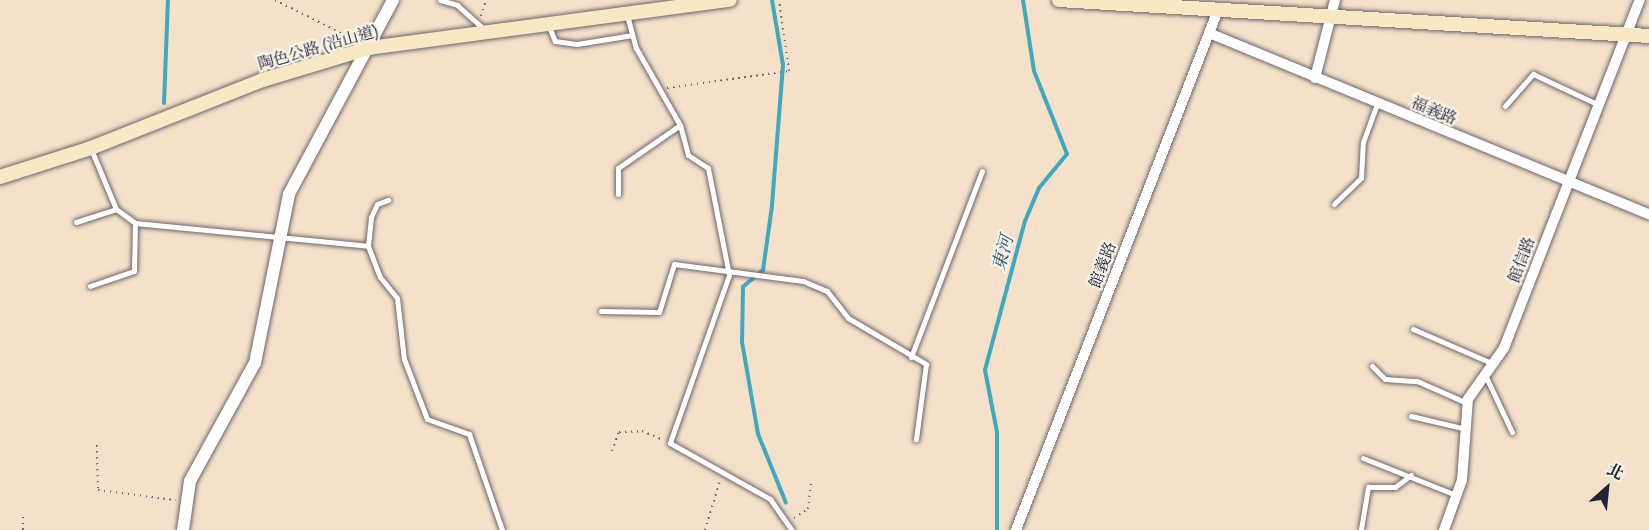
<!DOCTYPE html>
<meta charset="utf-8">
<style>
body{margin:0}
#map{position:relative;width:1649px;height:530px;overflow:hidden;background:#f5e1c9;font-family:"IM FELL Great Primer","Noto Serif TC",serif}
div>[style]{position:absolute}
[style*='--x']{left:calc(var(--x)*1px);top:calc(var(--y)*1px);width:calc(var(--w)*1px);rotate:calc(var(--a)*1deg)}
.stream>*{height:4px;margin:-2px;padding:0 2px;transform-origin:2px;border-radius:2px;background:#40a9c0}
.path>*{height:2px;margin-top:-1px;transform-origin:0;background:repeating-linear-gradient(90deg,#6c656d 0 1.5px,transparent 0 6px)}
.roads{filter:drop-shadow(0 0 2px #6c656d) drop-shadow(0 0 2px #6c656d)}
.service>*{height:5px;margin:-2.5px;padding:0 2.5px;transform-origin:2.5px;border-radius:2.5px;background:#fff}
.minor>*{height:10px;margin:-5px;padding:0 5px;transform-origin:5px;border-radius:5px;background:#fff}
.tertiary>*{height:12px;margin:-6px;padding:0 6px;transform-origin:6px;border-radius:6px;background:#fff}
.secondary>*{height:14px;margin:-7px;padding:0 7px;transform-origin:7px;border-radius:7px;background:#f8e8c3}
span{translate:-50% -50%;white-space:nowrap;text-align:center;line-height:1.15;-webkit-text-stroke:4.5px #f7f3e8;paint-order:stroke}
.street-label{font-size:16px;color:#22223b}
.water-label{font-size:18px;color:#2e5870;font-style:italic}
.north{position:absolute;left:1577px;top:458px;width:60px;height:60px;-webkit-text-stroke:4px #f7f3e8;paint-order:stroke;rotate:27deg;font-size:16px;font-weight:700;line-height:24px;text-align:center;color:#22223b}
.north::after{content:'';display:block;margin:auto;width:21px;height:27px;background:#22223b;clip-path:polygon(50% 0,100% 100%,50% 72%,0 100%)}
</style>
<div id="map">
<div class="stream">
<div style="--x:772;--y:0;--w:66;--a:80.4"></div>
<div style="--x:783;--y:65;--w:141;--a:94.5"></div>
<div style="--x:772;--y:206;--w:65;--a:98"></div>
<div style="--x:763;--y:270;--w:26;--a:140"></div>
<div style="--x:743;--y:287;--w:55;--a:91"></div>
<div style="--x:742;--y:342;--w:93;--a:80.1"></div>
<div style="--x:758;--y:434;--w:74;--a:67.9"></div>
<div style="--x:164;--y:103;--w:103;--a:-87.8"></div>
<div style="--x:997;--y:530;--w:98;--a:-90"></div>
<div style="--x:997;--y:432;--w:63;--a:-101"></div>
<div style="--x:985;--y:370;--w:154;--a:-75"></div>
<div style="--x:1025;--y:221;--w:36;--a:-67"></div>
<div style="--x:1039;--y:188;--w:44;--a:-50.5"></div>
<div style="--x:1067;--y:154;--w:89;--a:-111.7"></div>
<div style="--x:1034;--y:71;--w:72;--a:-98.8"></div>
</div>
<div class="path">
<div style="--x:275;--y:0;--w:87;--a:26.6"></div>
<div style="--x:481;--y:16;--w:17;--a:-73"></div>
<div style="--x:667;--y:88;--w:123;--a:-7.9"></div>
<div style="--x:789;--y:71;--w:72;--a:-98"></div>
<div style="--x:97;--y:445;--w:45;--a:88.7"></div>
<div style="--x:98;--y:490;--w:78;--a:7.4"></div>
<div style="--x:612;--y:451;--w:20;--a:-70"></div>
<div style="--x:619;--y:432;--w:23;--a:-2"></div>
<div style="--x:642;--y:431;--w:23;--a:23"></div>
<div style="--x:794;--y:518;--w:17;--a:-33"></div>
<div style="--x:808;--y:509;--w:25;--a:-83"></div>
<div style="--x:23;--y:530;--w:16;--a:-90"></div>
<div style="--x:705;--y:530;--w:51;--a:-73"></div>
</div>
<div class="roads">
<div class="service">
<div style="--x:440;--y:0;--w:18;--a:16"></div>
<div style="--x:457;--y:5;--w:38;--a:42"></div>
<div style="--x:627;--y:15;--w:34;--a:75"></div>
<div style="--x:636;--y:48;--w:89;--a:60.3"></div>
<div style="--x:680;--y:125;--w:31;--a:75"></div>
<div style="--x:688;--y:155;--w:24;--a:33"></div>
<div style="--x:708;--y:168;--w:109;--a:78.9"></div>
<div style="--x:729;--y:275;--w:178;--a:109.4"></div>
<div style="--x:670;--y:443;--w:115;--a:29.2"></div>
<div style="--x:770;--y:499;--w:38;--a:55"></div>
<div style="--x:548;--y:24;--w:18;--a:68"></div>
<div style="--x:555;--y:41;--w:22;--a:8"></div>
<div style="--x:577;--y:44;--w:56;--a:-9.3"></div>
<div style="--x:1505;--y:106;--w:43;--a:-48.8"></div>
<div style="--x:1533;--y:74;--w:73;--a:25.2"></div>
<div style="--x:91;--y:149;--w:65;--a:67.4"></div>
<div style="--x:116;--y:209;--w:24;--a:36"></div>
<div style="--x:135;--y:223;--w:234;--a:5.6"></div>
<div style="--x:368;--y:246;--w:33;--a:69"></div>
<div style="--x:380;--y:277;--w:27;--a:51"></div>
<div style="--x:397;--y:298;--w:61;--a:83.5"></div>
<div style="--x:404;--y:359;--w:64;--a:69"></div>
<div style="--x:427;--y:419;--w:45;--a:19.7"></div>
<div style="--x:469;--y:434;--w:102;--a:71"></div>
<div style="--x:618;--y:194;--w:26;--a:-90"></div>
<div style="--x:618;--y:168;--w:75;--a:-34.7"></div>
<div style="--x:1334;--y:204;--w:37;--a:-44"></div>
<div style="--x:1361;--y:178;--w:36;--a:-87"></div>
<div style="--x:1363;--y:142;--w:40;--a:-69.8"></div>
<div style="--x:76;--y:222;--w:42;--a:-18"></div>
<div style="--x:368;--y:246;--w:29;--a:-84"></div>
<div style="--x:371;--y:217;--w:14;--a:-65"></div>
<div style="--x:377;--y:204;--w:12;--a:-20"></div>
<div style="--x:90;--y:286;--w:46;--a:-18.8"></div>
<div style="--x:134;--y:271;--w:48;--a:-88.8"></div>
<div style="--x:601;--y:311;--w:58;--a:1"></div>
<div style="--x:659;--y:312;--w:50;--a:-72.6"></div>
<div style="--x:674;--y:264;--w:130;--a:7.5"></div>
<div style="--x:803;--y:281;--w:26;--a:23"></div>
<div style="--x:827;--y:291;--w:34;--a:52"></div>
<div style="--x:848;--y:318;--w:91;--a:30.5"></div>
<div style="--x:926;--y:364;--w:76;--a:97.6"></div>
<div style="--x:1413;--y:329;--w:88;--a:23.4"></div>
<div style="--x:911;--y:357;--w:199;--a:-69.1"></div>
<div style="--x:1372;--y:366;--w:18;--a:45"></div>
<div style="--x:1385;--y:379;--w:32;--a:4"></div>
<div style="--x:1417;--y:381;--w:55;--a:23.7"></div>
<div style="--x:1486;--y:377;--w:61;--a:64.7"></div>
<div style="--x:1411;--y:416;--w:52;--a:13.2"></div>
<div style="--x:1363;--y:458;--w:100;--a:21.7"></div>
<div style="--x:1361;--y:529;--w:43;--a:-80.5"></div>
<div style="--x:1368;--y:487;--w:27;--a:0"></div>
<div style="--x:1395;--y:487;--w:20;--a:-37"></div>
</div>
<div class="minor">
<div style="--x:1209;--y:33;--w:476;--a:22.4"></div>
<div style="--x:1315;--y:78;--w:81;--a:-75.6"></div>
<div style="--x:1016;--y:530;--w:558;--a:-68.77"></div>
<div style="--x:1444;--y:530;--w:53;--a:-70.2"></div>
<div style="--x:1462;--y:480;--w:81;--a:-85.8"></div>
<div style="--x:1468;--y:399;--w:62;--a:-54.8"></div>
<div style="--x:1504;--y:348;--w:374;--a:-68.7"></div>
</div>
<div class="tertiary">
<div style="--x:183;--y:530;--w:49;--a:-81.9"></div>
<div style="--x:190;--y:481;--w:135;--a:-61.2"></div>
<div style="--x:255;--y:363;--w:172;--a:-78.6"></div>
<div style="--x:289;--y:194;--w:220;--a:-61.8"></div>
</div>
<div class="secondary">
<div style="--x:1059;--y:0;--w:591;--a:3.49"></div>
<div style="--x:0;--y:177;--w:96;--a:-17.7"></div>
<div style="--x:91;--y:148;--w:185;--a:-21.6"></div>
<div style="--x:263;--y:80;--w:111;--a:-16.8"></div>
<div style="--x:369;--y:48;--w:364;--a:-7.6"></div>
</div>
</div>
<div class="street-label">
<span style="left:318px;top:48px;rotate:-16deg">陶色公路 (沿山道)</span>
<span style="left:1434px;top:111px;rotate:23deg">福義路</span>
<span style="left:1522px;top:260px;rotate:-69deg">館信路</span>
<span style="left:1103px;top:265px;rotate:-69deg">館義路</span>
</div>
<div class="water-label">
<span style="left:1003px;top:253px;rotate:-75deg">東河</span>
</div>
<div class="north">北</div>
</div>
